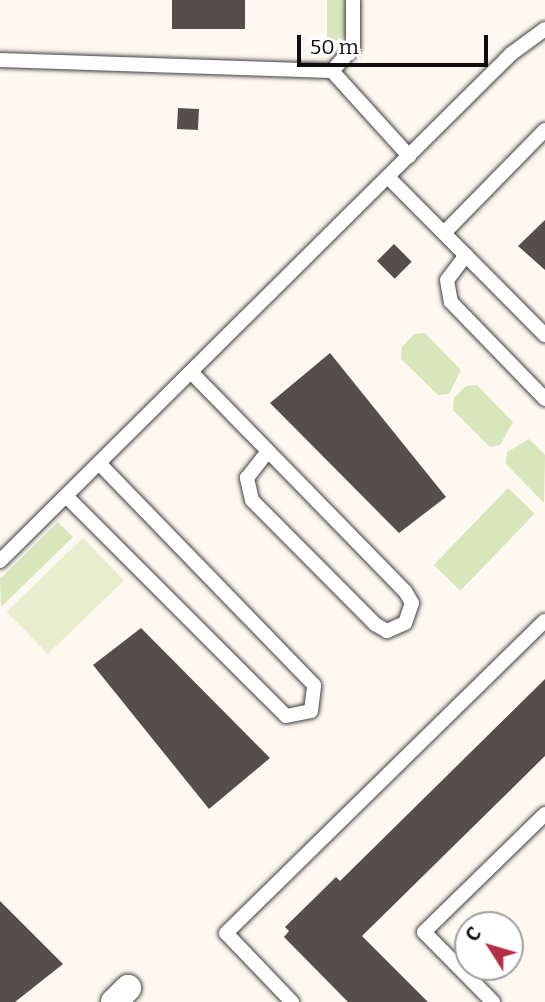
<!DOCTYPE html>
<meta charset="utf-8">
<style>
body{margin:0}
#map{position:relative;width:545px;height:1002px;overflow:hidden;background:#fef9f0;font-family:Bitter,serif}
div>[style]{position:absolute}
[style*='--x']{left:calc(var(--x)*1px);top:calc(var(--y)*1px);width:calc(var(--w)*1px);rotate:calc(var(--a)*1deg)}
.green>*{inset:0;background:#d8e6bc;transform-origin:0 0}
.pitch>*{inset:0;background:#e8eecd;transform-origin:0 0}
.building>*{inset:0;background:#564e4b;transform-origin:0 0}
.roads{filter:drop-shadow(0 0 2px #414141) drop-shadow(0 0 2px #414141)}
.lane>*{height:14px;margin:-7px;padding:0 7px;transform-origin:7px;border-radius:7px;background:#fff}
.street>*{height:26px;margin:-13px;padding:0 13px;transform-origin:13px;border-radius:13px;background:#fff}
span{translate:-50% -50%;white-space:nowrap;text-align:center;line-height:1.15;-webkit-text-stroke:7px #fff;paint-order:stroke}
.north{position:absolute;left:454px;top:911px;width:70px;height:70px;box-sizing:border-box;background:#fff;border:2px solid #9f9f9f;border-radius:50%;rotate:307deg;font-size:19px;font-weight:700;line-height:28px;text-align:center;color:#0e0e0e}
.north::after{content:'';display:block;margin:auto;width:24px;height:32px;background:#b52f49;clip-path:polygon(50% 0,100% 100%,50% 72%,0 100%)}
.scale{position:absolute;left:297px;top:35px;width:191px;height:32px;box-sizing:border-box;border:4px solid #0e0e0e;border-top:0;padding-left:9px;font-size:21px;line-height:24px;white-space:nowrap;color:#0e0e0e;-webkit-text-stroke:5px #fff;paint-order:stroke}
</style>
<div id="map">
<div class="green">
<div style="clip-path:polygon(327px 0,346px 0,346px 35px,340px 40px,327px 39px)"></div>
<div style="clip-path:polygon(425px 333px,461px 370px,449px 394px,438px 395px,401px 359px,402px 347px,414px 334px)"></div>
<div style="clip-path:polygon(477px 385px,513px 422px,500px 445px,490px 447px,453px 410px,454px 398px,466px 386px)"></div>
<div style="clip-path:polygon(529px 439px,545px 455px,544px 503px,506px 464px,507px 452px)"></div>
<div style="left:508px;top:488px;width:37px;height:107px;rotate:44deg"></div>
<div style="clip-path:polygon(58px 522px,73px 537px,1px 607px,0 579px)"></div>
</div>
<div class="pitch">
<div style="left:83px;top:538px;width:59px;height:106px;rotate:46deg"></div>
</div>
<div class="building">
<div style="left:172px;top:0;width:73px;height:29px"></div>
<div style="left:178px;top:108px;width:21px;height:21px;rotate:3deg"></div>
<div style="clip-path:polygon(545px 220px,545px 270px,518px 246px)"></div>
<div style="left:394px;top:244px;width:25px;height:24px;rotate:45deg"></div>
<div style="clip-path:polygon(330px 353px,446px 497px,399px 533px,270px 403px)"></div>
<div style="clip-path:polygon(141px 628px,270px 758px,209px 809px,93px 665px)"></div>
<div style="clip-path:polygon(545px 679px,545px 756px,362px 936px,428px 1002px,348px 1002px,284px 937px,289px 931px,285px 927px,336px 877px,340px 881px)"></div>
<div style="clip-path:polygon(0 901px,63px 964px,15px 1002px,0 1002px)"></div>
</div>
<div class="roads">
<div class="lane">
<div style="--x:0;--y:60;--w:332;--a:1.9"></div>
<div style="--x:332;--y:71;--w:31;--a:-48"></div>
<div style="--x:353;--y:48;--w:48;--a:-90"></div>
<div style="--x:332;--y:71;--w:115;--a:47.8"></div>
<div style="--x:388;--y:177;--w:223;--a:45.2"></div>
<div style="--x:444;--y:233;--w:144;--a:-45.6"></div>
<div style="--x:466;--y:255;--w:31;--a:127"></div>
<div style="--x:447;--y:280;--w:22;--a:80"></div>
<div style="--x:451;--y:302;--w:135;--a:45.9"></div>
<div style="--x:191;--y:372;--w:306;--a:45.7"></div>
<div style="--x:405;--y:591;--w:14;--a:60"></div>
<div style="--x:412;--y:603;--w:21;--a:109"></div>
<div style="--x:405;--y:623;--w:20;--a:156"></div>
<div style="--x:387;--y:631;--w:14;--a:-150"></div>
<div style="--x:375;--y:624;--w:175;--a:-134.8"></div>
<div style="--x:252;--y:500;--w:23;--a:-103"></div>
<div style="--x:247;--y:478;--w:34;--a:-52"></div>
<div style="--x:66;--y:496;--w:311;--a:45"></div>
<div style="--x:286;--y:716;--w:25;--a:-11"></div>
<div style="--x:311;--y:711;--w:26;--a:-83"></div>
<div style="--x:314;--y:685;--w:309;--a:-134.1"></div>
<div style="--x:0;--y:561;--w:720;--a:-44.77"></div>
<div style="--x:511;--y:54;--w:42;--a:-36.3"></div>
<div style="--x:292;--y:1002;--w:95;--a:-133.7"></div>
<div style="--x:226;--y:933;--w:446;--a:-44.4"></div>
<div style="--x:493;--y:1002;--w:98;--a:-134.6"></div>
<div style="--x:424;--y:932;--w:169;--a:-44.3"></div>
</div>
<div class="street">
<div style="--x:114;--y:1002;--w:20;--a:-45"></div>
</div>
</div>
<div class="north">С</div>
<div class="scale">50 m</div>
</div>
